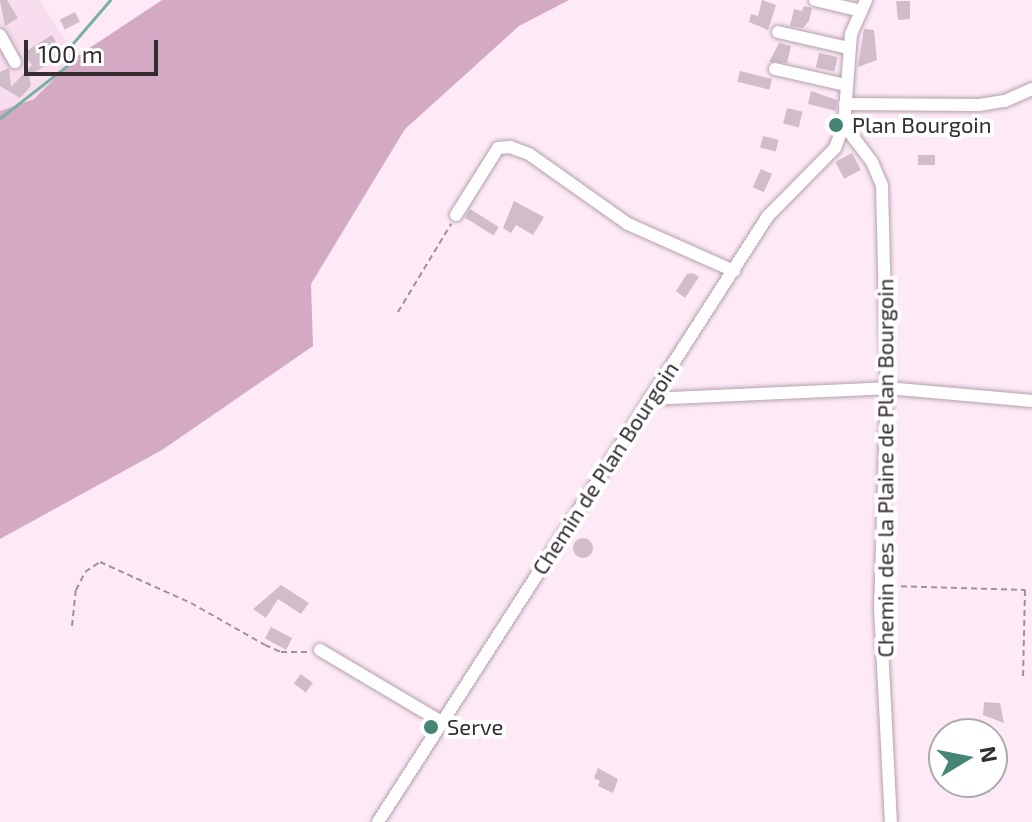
<!DOCTYPE html>
<style>
body{margin:0}
#map{position:relative;width:1032px;height:822px;overflow:hidden;background:#feeaf7;font-family:"Exo 2",sans-serif}
div>[style]{position:absolute}
[style*='--x']{left:calc(var(--x)*1px);top:calc(var(--y)*1px);width:calc(var(--w)*1px);rotate:calc(var(--a)*1deg)}
.built>*{inset:0;background:#f8ddee}
.forest>*{inset:0;background:#d3a9c4}
.stream>*{height:3px;margin:-1.5px;padding:0 1.5px;transform-origin:1.5px;border-radius:1.5px;background:#79b0a0}
.building>*{inset:0;background:#d0bdc9;transform-origin:0 0}
.round{border-radius:50%}
.path>*{height:2px;margin-top:-1px;transform-origin:0;background:repeating-linear-gradient(90deg,#9f919a 0 6px,transparent 0 10px)}
.roads{filter:drop-shadow(0 0 2px #b4a1ad) drop-shadow(0 0 2px #b4a1ad)}
.minor>*{height:12px;margin:-6px;padding:0 6px;transform-origin:6px;border-radius:6px;background:#fff}
.dots>*{width:22px;height:22px;translate:-50% -50%;box-sizing:border-box;border:4px solid #fff;border-radius:50%}
span{translate:-50% -50%;white-space:nowrap;text-align:center;line-height:1.15;-webkit-text-stroke:8px #fff;paint-order:stroke}
.poi-label{font-size:22px;color:#332c31}
.left{translate:0 -50%;text-align:left}
.street-label{font-size:22px;color:#332c31}
.north{position:absolute;left:928px;top:718px;width:80px;height:80px;box-sizing:border-box;background:#fff;border:2px solid #adabad;border-radius:50%;rotate:80deg;font-size:22px;font-weight:700;line-height:32px;text-align:center;color:#332c31}
.north::after{content:'';display:block;margin:auto;width:28px;height:36px;background:#448575;clip-path:polygon(50% 0,100% 100%,50% 72%,0 100%)}
.scale{position:absolute;left:24px;top:40px;width:134px;height:36px;box-sizing:border-box;border:4px solid #332c31;border-top:0;padding-left:10px;font-size:24px;line-height:28px;white-space:nowrap;color:#332c31;-webkit-text-stroke:6px #fff;paint-order:stroke}
</style>
<div id="map">
<div class="built">
<div style="clip-path:polygon(0 0,40px 0,76px 57px,34px 99px,0 111px)"></div>
</div>
<div class="forest">
<div style="clip-path:polygon(162px 0,569px 0,519px 26px,405px 129px,311px 284px,313px 346px,162px 450px,0 539px,0 111px,34px 99px,76px 57px)"></div>
</div>
<div class="stream">
<div style="--x:0;--y:118;--w:88;--a:-38"></div>
<div style="--x:69;--y:64;--w:21;--a:-79"></div>
<div style="--x:73;--y:43;--w:57;--a:-49.3"></div>
</div>
<div class="building">
<div style="clip-path:polygon(0 0,7px 0,18px 18px,5px 26px)"></div>
<div style="clip-path:polygon(762px 0,776px 5px,768px 30px,749px 22px,751px 14px,758px 16px)"></div>
<div style="clip-path:polygon(896px 1px,910px 1px,910px 19px,898px 20px)"></div>
<div style="clip-path:polygon(804px 6px,812px 8px,809px 21px,803px 28px,790px 26px,794px 9px,802px 11px)"></div>
<div style="left:75px;top:12px;width:11px;height:17px;rotate:63deg"></div>
<div style="clip-path:polygon(864px 29px,874px 30px,877px 60px,858px 67px)"></div>
<div style="clip-path:polygon(52px 35px,56px 42px,49px 46px,57px 58px,29px 76px,31px 86px,20px 98px,0 86px,0 72px,9px 68px,11px 87px,32px 65px,23px 53px)"></div>
<div style="clip-path:polygon(779px 43px,791px 46px,787px 63px,769px 62px)"></div>
<div style="left:819px;top:53px;width:19px;height:15px;rotate:12deg"></div>
<div style="left:740px;top:71px;width:33px;height:11px;rotate:14deg"></div>
<div style="clip-path:polygon(811px 91px,837px 100px,836px 111px,808px 104px)"></div>
<div style="left:787px;top:108px;width:16px;height:16px;rotate:14deg"></div>
<div style="left:763px;top:136px;width:16px;height:12px;rotate:14deg"></div>
<div style="left:852px;top:153px;width:19px;height:19px;rotate:62deg"></div>
<div style="left:918px;top:155px;width:17px;height:10px"></div>
<div style="left:761px;top:169px;width:12px;height:20px;rotate:24deg"></div>
<div style="clip-path:polygon(514px 201px,544px 217px,533px 235px,516px 225px,511px 233px,503px 228px)"></div>
<div style="left:470px;top:209px;width:34px;height:10px;rotate:32deg"></div>
<div style="clip-path:polygon(693px 273px,699px 277px,685px 298px,676px 291px,687px 274px)"></div>
<div class="round" style="left:573px;top:538px;width:20px;height:20px"></div>
<div style="clip-path:polygon(281px 585px,309px 603px,301px 614px,278px 599px,266px 618px,253px 609px)"></div>
<div style="left:271px;top:627px;width:24px;height:13px;rotate:28deg"></div>
<div style="left:301px;top:674px;width:15px;height:12px;rotate:37deg"></div>
<div style="clip-path:polygon(984px 702px,1000px 703px,1004px 723px,983px 715px)"></div>
<div style="clip-path:polygon(598px 768px,618px 779px,613px 793px,598px 786px,600px 781px,594px 778px)"></div>
</div>
<div class="path">
<div style="--x:398;--y:312;--w:103;--a:-58.9"></div>
<div style="--x:891;--y:586;--w:134;--a:1.7"></div>
<div style="--x:1025;--y:590;--w:89;--a:91.3"></div>
<div style="--x:72;--y:626;--w:36;--a:-84"></div>
<div style="--x:76;--y:590;--w:20;--a:-63"></div>
<div style="--x:85;--y:572;--w:18;--a:-34"></div>
<div style="--x:100;--y:562;--w:100;--a:24.3"></div>
<div style="--x:191;--y:603;--w:85;--a:29.6"></div>
<div style="--x:265;--y:645;--w:17;--a:24"></div>
<div style="--x:281;--y:652;--w:29;--a:0"></div>
</div>
<div class="roads">
<div class="minor">
<div style="--x:815;--y:0;--w:47;--a:13.4"></div>
<div style="--x:778;--y:32;--w:73;--a:12.7"></div>
<div style="--x:0;--y:35;--w:31;--a:61"></div>
<div style="--x:775;--y:69;--w:73;--a:12.7"></div>
<div style="--x:845;--y:104;--w:134;--a:0.4"></div>
<div style="--x:979;--y:105;--w:26;--a:-9"></div>
<div style="--x:1005;--y:101;--w:30;--a:-24"></div>
<div style="--x:844;--y:125;--w:46;--a:52.9"></div>
<div style="--x:872;--y:162;--w:26;--a:67"></div>
<div style="--x:882;--y:186;--w:202;--a:88.6"></div>
<div style="--x:887;--y:388;--w:219;--a:91.8"></div>
<div style="--x:880;--y:607;--w:215;--a:87.1"></div>
<div style="--x:456;--y:215;--w:79;--a:-57.9"></div>
<div style="--x:498;--y:148;--w:12;--a:-5"></div>
<div style="--x:510;--y:147;--w:20;--a:20"></div>
<div style="--x:529;--y:154;--w:121;--a:35.3"></div>
<div style="--x:628;--y:224;--w:116;--a:23.9"></div>
<div style="--x:649;--y:399;--w:238;--a:-2.6"></div>
<div style="--x:887;--y:388;--w:146;--a:5.1"></div>
<div style="--x:320;--y:650;--w:139;--a:30.6"></div>
<div style="--x:378;--y:822;--w:721;--a:-57.24"></div>
<div style="--x:768;--y:216;--w:95;--a:-45.4"></div>
<div style="--x:835;--y:148;--w:25;--a:-69"></div>
<div style="--x:844;--y:125;--w:91;--a:-85.6"></div>
<div style="--x:851;--y:34;--w:37;--a:-66"></div>
</div>
</div>
<div class="dots">
<div style="left:836px;top:125px;background:#448575"></div>
<div style="left:431px;top:727px;background:#448575"></div>
</div>
<div class="poi-label">
<span class="left" style="left:852px;top:125px">Plan Bourgoin</span>
<span class="left" style="left:447px;top:727px">Serve</span>
</div>
<div class="street-label">
<span style="left:605px;top:468px;rotate:-57deg">Chemin de Plan Bourgoin</span>
<span style="left:885px;top:468px;rotate:-90deg">Chemin des la Plaine de Plan Bourgoin</span>
</div>
<div class="north">N</div>
<div class="scale">100 m</div>
</div>
